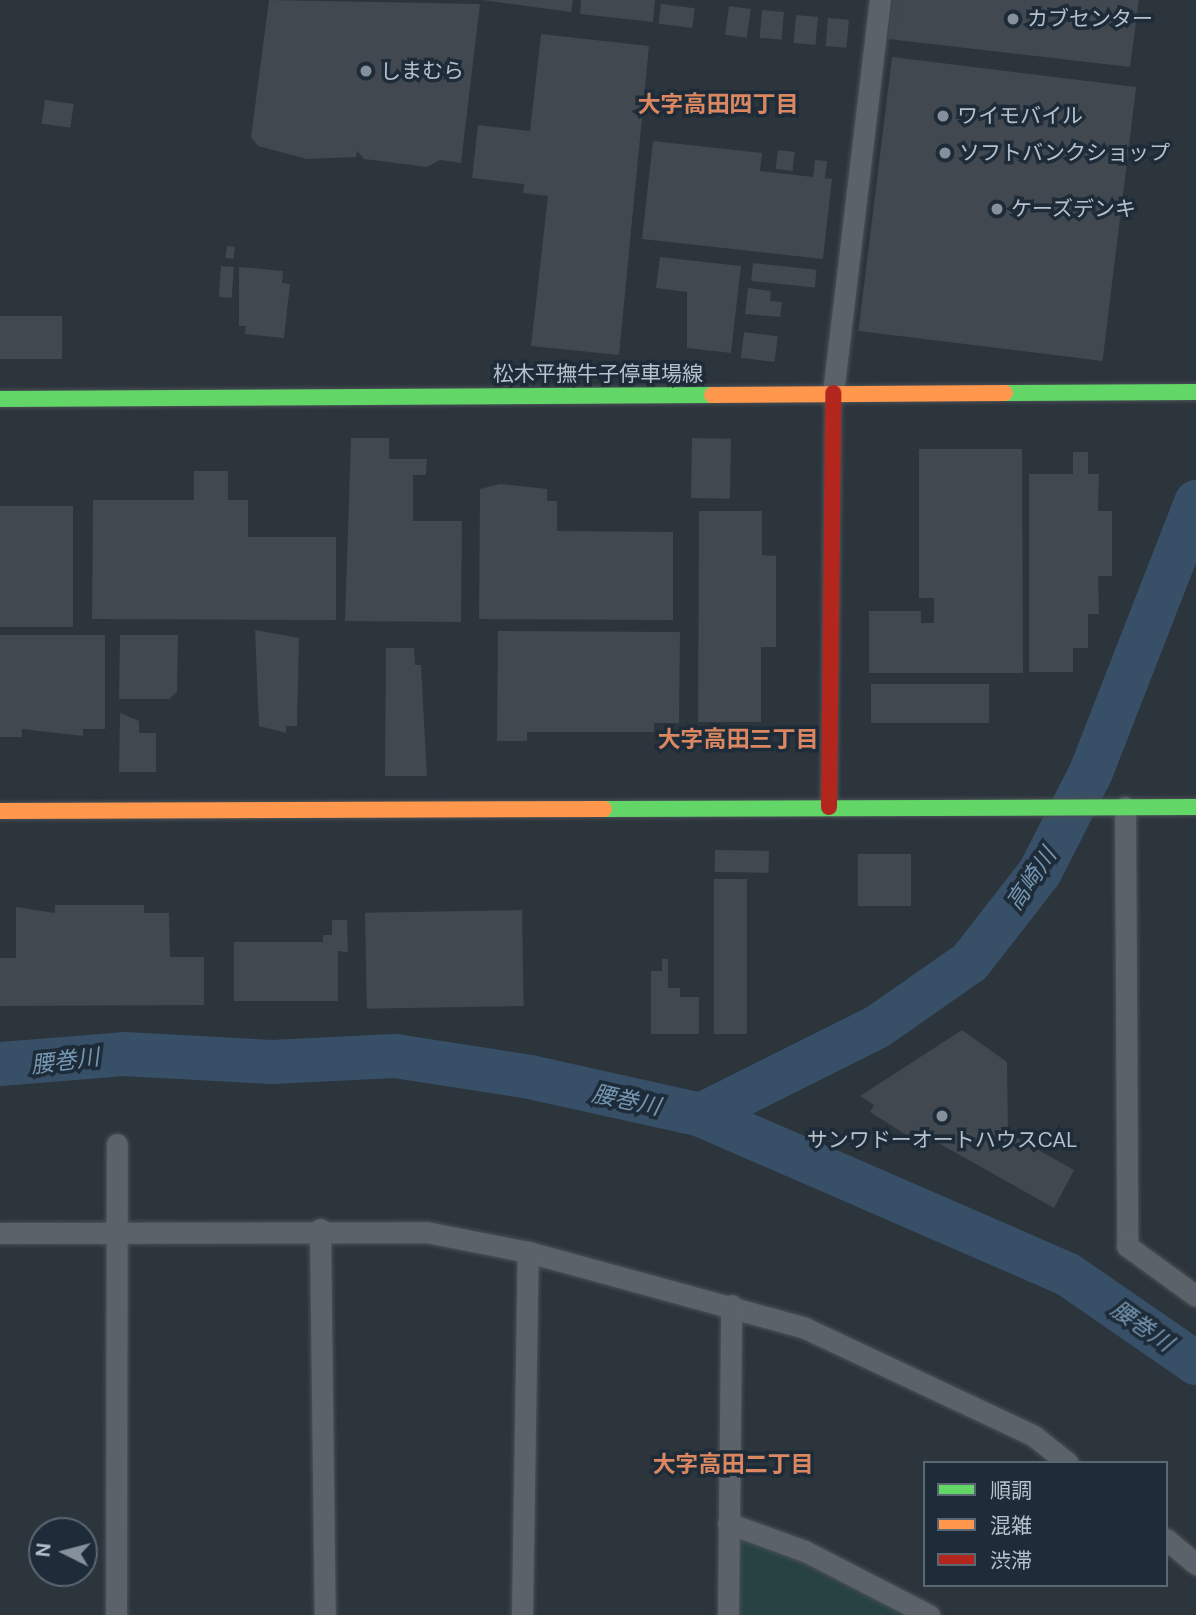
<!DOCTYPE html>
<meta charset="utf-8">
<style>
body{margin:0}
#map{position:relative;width:1196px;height:1615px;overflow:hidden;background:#2c343c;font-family:"DM Sans","Noto Sans JP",sans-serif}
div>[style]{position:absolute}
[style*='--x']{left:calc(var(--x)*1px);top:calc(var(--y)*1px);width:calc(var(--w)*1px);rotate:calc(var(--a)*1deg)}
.green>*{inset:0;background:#284243}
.river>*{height:44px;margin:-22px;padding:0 22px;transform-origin:22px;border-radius:22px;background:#375067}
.building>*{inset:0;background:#41484f;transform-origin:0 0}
.roads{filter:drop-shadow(0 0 2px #4a5056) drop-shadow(0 0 2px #4a5056)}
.street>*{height:21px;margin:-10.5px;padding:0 10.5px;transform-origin:10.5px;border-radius:10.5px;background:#5c6269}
.fast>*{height:16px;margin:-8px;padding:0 8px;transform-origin:8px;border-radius:8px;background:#63d668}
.slow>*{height:16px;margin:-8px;padding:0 8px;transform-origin:8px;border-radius:8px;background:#ff974d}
.jam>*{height:16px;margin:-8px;padding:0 8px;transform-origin:8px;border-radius:8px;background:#b3261e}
.dots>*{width:19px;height:19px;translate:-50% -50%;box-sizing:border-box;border:4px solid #1e2b38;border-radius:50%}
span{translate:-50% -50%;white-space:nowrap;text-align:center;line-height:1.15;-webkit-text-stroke:7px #1e2b38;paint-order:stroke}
.poi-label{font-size:21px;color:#b6c1cc}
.left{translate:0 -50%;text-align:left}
.street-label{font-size:21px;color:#b6c1cc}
.neighbourhood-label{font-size:23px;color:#db8862;font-weight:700}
.water-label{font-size:23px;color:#7596b1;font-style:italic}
.legend{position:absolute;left:923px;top:1461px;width:245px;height:126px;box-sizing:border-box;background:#1e2b38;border:2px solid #5b6773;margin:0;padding:9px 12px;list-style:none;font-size:21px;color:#b6c1cc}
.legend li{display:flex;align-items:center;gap:14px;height:35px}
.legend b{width:35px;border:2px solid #5b6773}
.north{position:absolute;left:28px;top:1517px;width:70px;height:70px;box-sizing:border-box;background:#1e2b38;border:2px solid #5b6773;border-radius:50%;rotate:276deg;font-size:19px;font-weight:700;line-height:28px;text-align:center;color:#b6c1cc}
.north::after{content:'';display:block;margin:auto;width:24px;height:32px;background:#86909a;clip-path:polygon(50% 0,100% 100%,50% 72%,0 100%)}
</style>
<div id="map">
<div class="green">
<div style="clip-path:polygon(746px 1535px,785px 1550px,906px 1615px,738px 1615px,737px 1542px)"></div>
</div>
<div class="river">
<div style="--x:0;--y:1064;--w:124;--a:-4.6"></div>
<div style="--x:124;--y:1054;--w:148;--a:3.1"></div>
<div style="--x:272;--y:1062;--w:123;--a:-2.8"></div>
<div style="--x:395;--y:1056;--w:137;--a:8.8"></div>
<div style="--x:530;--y:1077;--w:175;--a:12.5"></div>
<div style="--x:701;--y:1115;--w:399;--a:23.5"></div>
<div style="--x:1067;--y:1274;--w:157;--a:34.6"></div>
<div style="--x:701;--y:1115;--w:197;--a:-26.6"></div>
<div style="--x:877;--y:1027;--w:113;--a:-35"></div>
<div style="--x:970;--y:962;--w:114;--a:-52.1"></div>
<div style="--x:1040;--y:872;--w:112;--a:-63"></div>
<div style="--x:1091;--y:772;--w:290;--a:-68.7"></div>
</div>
<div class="building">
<div style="clip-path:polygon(269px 0,480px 4px,461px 163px,440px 160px,427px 167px,364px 159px,357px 151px,356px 157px,307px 159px,258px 146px,251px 137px)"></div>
<div style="clip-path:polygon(482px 0,573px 0,571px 12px)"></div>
<div style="clip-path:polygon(581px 0,655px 0,653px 22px,580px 14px)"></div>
<div style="clip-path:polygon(893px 0,1139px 0,1130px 67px,888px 39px)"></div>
<div style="left:661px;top:4px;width:34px;height:20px;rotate:7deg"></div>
<div style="left:729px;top:6px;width:22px;height:29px;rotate:8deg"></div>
<div style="left:762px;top:10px;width:22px;height:28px;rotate:5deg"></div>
<div style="left:796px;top:15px;width:22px;height:28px;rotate:5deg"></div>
<div style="left:828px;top:18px;width:21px;height:28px;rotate:5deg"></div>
<div style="clip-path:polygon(541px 34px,649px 46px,619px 355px,531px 346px,548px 196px,523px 193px,524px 184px,472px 178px,478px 125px,530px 131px)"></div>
<div style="left:892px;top:57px;width:246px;height:276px;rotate:7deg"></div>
<div style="left:45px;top:100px;width:29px;height:24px;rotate:8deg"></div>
<div style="clip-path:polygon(653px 141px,762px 153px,760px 171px,813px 177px,815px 160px,827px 161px,825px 178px,832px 179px,823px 259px,642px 239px)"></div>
<div style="left:778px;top:150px;width:17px;height:19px;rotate:7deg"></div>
<div style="left:227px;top:246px;width:8px;height:12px;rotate:7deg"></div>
<div style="clip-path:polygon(660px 257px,741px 266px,731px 353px,687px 348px,687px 292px,656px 288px)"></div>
<div style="left:753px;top:263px;width:64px;height:18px;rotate:6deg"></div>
<div style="left:221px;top:266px;width:13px;height:31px;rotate:4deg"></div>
<div style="clip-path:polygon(239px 267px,283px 271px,282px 283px,290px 284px,284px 338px,245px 334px,246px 326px,239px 326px)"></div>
<div style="clip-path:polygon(748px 288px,771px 291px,770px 301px,782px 302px,780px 317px,745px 314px)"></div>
<div style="left:0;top:316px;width:62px;height:43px"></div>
<div style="left:744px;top:332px;width:34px;height:26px;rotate:7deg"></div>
<div style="clip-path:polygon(351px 438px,389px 438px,389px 459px,427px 459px,426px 475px,413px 475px,413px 521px,462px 521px,461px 622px,345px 621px)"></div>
<div style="left:692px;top:438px;width:39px;height:60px;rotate:1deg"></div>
<div style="clip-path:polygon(919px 449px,1022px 449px,1023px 673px,869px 673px,869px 611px,921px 611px,921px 623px,934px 623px,934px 598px,919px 598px)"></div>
<div style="clip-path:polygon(1073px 452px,1088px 452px,1088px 474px,1099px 474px,1098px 511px,1112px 511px,1112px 576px,1098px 576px,1099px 614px,1088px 614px,1088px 648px,1073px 648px,1073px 672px,1029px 672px,1029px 474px,1073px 474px)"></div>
<div style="clip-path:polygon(194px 471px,228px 471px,228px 500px,248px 500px,248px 537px,336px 537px,336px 620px,92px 619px,93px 500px,194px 500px)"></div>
<div style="clip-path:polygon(500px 484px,547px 489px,547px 501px,557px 501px,557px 531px,673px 532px,673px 620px,479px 619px,480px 489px)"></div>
<div style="left:0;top:506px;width:73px;height:121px"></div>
<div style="clip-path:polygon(699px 511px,762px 511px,762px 555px,776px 556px,776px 647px,761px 647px,761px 722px,698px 722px)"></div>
<div style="clip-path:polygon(255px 630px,299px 638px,297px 726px,286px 726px,286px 733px,259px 726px)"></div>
<div style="clip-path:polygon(498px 631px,680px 632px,679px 723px,654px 723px,654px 732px,527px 732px,527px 741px,497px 741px)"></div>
<div style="clip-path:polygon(0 635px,105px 635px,105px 729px,83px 729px,83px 736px,22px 729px,22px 737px,0 737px)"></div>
<div style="clip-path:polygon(120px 635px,178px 635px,177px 692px,169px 699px,119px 699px)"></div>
<div style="clip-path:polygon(386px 648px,414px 648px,415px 665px,421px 665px,427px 776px,385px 776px)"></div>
<div style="left:989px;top:684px;width:39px;height:118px;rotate:90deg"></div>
<div style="clip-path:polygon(120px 713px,139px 721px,139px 733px,156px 733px,156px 772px,119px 772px)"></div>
<div style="left:715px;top:850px;width:54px;height:22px;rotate:1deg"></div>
<div style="left:858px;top:854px;width:53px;height:52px"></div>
<div style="left:714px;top:879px;width:33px;height:155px"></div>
<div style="clip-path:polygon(55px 905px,144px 905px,144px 913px,169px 913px,170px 957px,204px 957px,204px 1005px,0 1006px,0 958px,16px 958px,16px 907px,55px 913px)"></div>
<div style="left:522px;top:910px;width:96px;height:157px;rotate:89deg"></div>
<div style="clip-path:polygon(332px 920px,347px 920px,348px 952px,338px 951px,338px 1001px,234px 1001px,234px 942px,323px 942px,323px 935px,332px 935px)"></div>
<div style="clip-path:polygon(662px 959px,668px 959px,668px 988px,680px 988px,680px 997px,699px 997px,699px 1034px,651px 1034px,651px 971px,662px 971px)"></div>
<div style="clip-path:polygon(962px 1030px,1007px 1062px,1008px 1133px,1074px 1170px,1054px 1208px,933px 1140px,910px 1131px,908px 1136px,870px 1112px,874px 1105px,860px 1096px)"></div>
</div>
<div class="roads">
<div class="street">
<div style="--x:833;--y:393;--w:396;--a:-83.2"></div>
<div style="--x:1125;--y:807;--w:439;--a:89.7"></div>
<div style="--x:1127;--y:1246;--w:85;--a:35.9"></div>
<div style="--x:320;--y:1229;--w:386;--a:89.3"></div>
<div style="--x:0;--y:1233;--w:426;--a:-0.1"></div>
<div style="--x:426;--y:1232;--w:104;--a:11.1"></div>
<div style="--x:528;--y:1252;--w:287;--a:15.3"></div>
<div style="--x:805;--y:1328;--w:253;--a:25.2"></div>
<div style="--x:1034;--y:1436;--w:43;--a:38.5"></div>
<div style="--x:728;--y:1523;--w:82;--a:20"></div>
<div style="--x:805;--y:1551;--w:140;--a:27.3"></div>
<div style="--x:1166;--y:1539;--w:39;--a:40"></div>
<div style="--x:116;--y:1615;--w:471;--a:-89.9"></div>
<div style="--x:522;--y:1615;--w:363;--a:-89.1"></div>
<div style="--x:728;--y:1615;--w:310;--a:-89.4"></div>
</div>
<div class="fast">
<div style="--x:1005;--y:393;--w:191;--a:-0.3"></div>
<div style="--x:0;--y:399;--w:712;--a:-0.32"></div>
<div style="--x:604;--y:809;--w:592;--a:-0.19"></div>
</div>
<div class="slow">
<div style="--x:712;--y:395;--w:293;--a:-0.4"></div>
<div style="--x:0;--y:811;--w:604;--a:-0.19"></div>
</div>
<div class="jam">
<div style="--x:829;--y:807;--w:414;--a:-89.4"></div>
</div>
</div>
<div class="dots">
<div style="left:1013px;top:19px;background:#86909a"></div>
<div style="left:366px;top:71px;background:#86909a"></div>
<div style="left:943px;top:116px;background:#86909a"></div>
<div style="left:945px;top:153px;background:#86909a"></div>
<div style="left:997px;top:209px;background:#86909a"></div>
<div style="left:942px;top:1116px;background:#86909a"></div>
</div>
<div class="poi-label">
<span class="left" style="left:1027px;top:19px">カブセンター</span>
<span class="left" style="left:380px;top:71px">しまむら</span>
<span class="left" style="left:957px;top:116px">ワイモバイル</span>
<span class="left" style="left:959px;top:153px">ソフトバンクショップ</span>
<span class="left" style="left:1011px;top:209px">ケーズデンキ</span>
<span style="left:942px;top:1140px">サンワドーオートハウスCAL</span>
</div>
<div class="street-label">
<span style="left:598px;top:374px">松木平撫牛子停車場線</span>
</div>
<div class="neighbourhood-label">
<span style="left:718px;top:104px">大字高田四丁目</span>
<span style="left:738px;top:739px">大字高田三丁目</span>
<span style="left:733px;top:1464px">大字高田二丁目</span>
</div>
<div class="water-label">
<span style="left:1031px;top:879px;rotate:-56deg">高崎川</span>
<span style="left:65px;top:1061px;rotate:-7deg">腰巻川</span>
<span style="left:626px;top:1100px;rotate:12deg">腰巻川</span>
<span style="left:1142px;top:1326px;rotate:35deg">腰巻川</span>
</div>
<ul class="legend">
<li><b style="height:9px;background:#63d668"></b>順調</li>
<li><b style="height:9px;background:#ff974d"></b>混雑</li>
<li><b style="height:9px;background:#b3261e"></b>渋滞</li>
</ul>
<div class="north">N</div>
</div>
